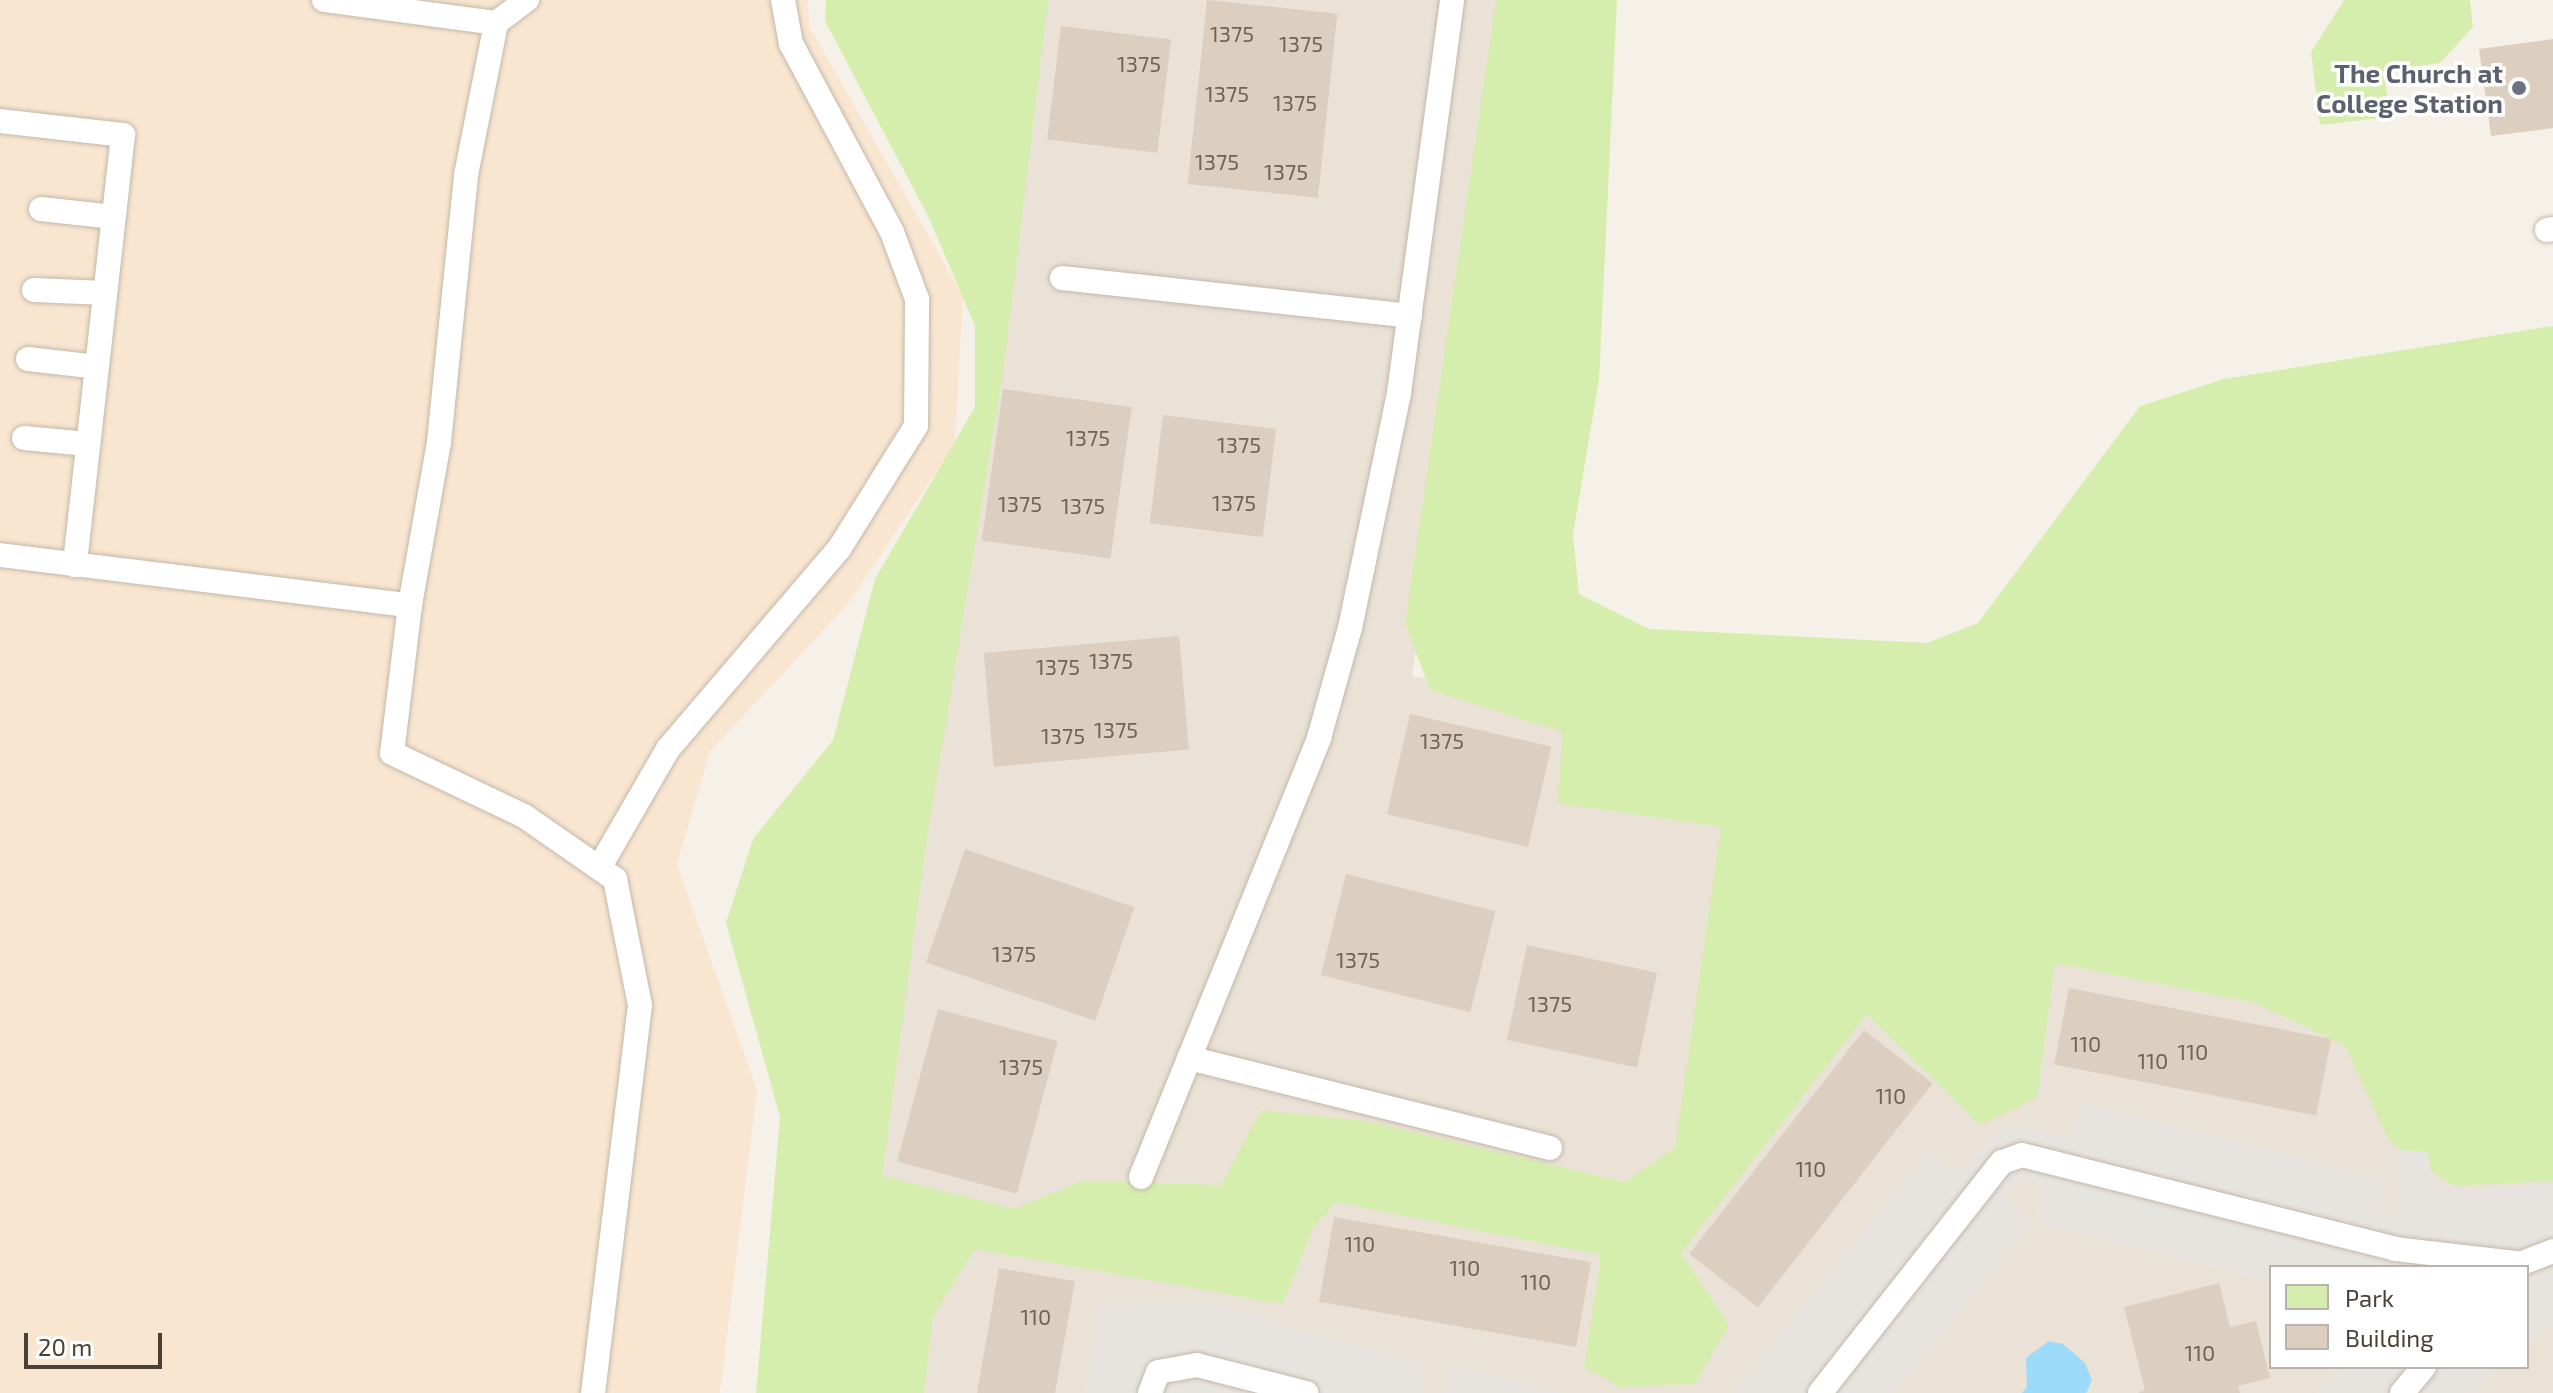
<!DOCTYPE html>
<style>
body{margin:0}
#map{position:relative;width:2553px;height:1393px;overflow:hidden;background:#f6f1e8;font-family:"Exo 2",sans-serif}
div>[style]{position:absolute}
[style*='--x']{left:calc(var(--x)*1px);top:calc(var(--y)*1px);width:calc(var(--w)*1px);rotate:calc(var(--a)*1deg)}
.residential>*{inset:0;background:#eae2d6}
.commercial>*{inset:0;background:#f9e6d1}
.green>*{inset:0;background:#d5eead}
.parking>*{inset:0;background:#e7e4e0}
.water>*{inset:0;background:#9edaf9}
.building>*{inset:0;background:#dccfbf;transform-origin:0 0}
.roads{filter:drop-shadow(0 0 2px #c3b8a9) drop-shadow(0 0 2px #c3b8a9)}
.lane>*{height:24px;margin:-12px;padding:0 12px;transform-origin:12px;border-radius:12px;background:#fff}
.dots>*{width:22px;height:22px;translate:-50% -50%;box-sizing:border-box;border:4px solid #fff;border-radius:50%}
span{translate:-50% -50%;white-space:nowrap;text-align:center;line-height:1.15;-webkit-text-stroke:7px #fff;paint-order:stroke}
.number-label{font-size:22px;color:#6e6458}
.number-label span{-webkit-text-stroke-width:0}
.worship-label{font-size:26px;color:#5b616d;font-weight:700}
.right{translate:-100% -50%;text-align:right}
.legend{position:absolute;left:2269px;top:1265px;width:260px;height:104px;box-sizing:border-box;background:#fff;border:2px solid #b7b3af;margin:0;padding:10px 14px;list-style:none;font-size:24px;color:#4a4136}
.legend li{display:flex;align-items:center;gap:16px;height:40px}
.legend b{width:40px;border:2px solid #b7b3af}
.scale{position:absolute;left:24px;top:1333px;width:138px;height:36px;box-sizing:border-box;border:4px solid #4a4136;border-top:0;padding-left:10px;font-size:24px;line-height:28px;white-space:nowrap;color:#4a4136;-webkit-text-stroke:6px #fff;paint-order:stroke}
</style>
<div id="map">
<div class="residential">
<div style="clip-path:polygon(evenodd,1031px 0,1514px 0,1412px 676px,1764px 739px,2553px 1054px,2553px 1393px,904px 1393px,875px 1192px,1031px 0,2271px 1267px,2527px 1267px,2527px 1367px,2271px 1367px,2271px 1267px)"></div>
</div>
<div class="commercial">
<div style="clip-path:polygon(0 0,808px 0,809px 26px,963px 296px,955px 444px,848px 604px,710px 752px,677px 864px,757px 1090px,720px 1393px,0 1393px)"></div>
</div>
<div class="green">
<div style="clip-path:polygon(826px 0,1048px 0,1004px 366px,925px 851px,882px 1176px,1014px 1209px,1082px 1181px,1221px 1185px,1261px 1110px,1366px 1121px,1625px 1182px,1675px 1148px,1721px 827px,1557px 803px,1563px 732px,1430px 690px,1405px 623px,1496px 0,1617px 0,1599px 380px,1573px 535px,1579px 594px,1649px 629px,1927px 643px,1978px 623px,2140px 406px,2224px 379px,2553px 326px,2553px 1181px,2454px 1186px,2389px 1141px,2345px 1046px,2255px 1003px,2055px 963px,2037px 1097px,1980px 1125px,1867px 1014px,1681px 1253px,1729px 1325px,1695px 1384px,1620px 1387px,1584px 1367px,1601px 1255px,1336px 1202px,1313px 1228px,1283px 1304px,975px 1249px,933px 1316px,924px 1393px,756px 1393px,780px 1117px,726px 923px,753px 839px,833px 740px,875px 579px,975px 407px,975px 326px,930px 220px,825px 21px)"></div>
<div style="clip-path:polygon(2344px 0,2470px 0,2473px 27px,2440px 63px,2384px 71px,2390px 117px,2320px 125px,2311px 52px)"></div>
</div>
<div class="parking">
<div style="clip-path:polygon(2081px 1102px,2384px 1180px,2379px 1213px,2383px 1217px,2395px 1213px,2397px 1150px,2427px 1152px,2435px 1188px,2477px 1191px,2553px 1183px,2553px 1325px,2527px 1342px,2527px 1267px,2271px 1267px,2271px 1281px,2036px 1222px,2043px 1186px,2032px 1179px,2015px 1185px,2005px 1197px,2031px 1223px,1894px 1393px,1733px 1393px,1928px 1153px,1953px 1171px,1967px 1165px,1999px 1128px,2021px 1126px,2071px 1137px)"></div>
<div style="clip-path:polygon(1200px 1301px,1421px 1363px,1424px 1393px,1085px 1393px,1099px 1305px)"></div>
<div style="clip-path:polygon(1451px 1365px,1559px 1393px,1444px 1393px)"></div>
<div style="clip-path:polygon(2340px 1367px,2499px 1367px,2475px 1393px,2318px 1393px)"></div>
</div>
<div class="water">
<div style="clip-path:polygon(2049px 1341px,2063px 1344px,2085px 1363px,2092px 1380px,2086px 1393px,2022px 1393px,2027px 1387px,2026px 1358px)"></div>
</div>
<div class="building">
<div style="left:1207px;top:0;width:131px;height:185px;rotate:6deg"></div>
<div style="left:1061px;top:26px;width:111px;height:114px;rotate:7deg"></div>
<div style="clip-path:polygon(2553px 39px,2553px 128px,2491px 136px,2479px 49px)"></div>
<div style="left:1003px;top:389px;width:130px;height:153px;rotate:8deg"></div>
<div style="left:1163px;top:415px;width:114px;height:109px;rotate:7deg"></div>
<div style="left:1179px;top:636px;width:114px;height:196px;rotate:85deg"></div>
<div style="left:1410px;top:714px;width:145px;height:103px;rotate:13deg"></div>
<div style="left:965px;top:849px;width:179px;height:120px;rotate:19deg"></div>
<div style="left:1346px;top:874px;width:154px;height:104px;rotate:14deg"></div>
<div style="left:1527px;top:945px;width:133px;height:97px;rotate:12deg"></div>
<div style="left:2069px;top:988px;width:267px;height:78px;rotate:11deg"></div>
<div style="left:938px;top:1009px;width:124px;height:158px;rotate:15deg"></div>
<div style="left:1864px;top:1030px;width:87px;height:284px;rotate:38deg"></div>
<div style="left:1334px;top:1217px;width:261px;height:86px;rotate:10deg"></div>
<div style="left:999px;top:1268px;width:77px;height:127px;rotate:10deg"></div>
<div style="clip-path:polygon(2219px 1283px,2230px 1327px,2256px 1321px,2270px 1378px,2238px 1386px,2240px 1393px,2138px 1393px,2145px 1390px,2124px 1307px)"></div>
</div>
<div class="roads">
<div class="lane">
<div style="--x:324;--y:0;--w:174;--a:7.6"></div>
<div style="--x:0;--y:121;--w:124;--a:6.5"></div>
<div style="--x:123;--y:135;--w:433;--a:96.4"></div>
<div style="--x:41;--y:209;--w:73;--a:6.3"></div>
<div style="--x:2547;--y:230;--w:6;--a:-9"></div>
<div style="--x:1062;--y:278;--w:350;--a:6.2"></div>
<div style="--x:34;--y:290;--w:71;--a:2.4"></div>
<div style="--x:28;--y:359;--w:69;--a:6.6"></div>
<div style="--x:24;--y:438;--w:64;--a:5.4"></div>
<div style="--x:0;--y:555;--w:413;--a:7"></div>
<div style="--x:410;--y:605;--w:149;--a:96.9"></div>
<div style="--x:392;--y:753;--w:146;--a:25.5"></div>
<div style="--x:524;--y:816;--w:111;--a:34.7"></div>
<div style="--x:615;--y:879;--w:128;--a:78.8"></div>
<div style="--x:640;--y:1005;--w:391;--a:96.9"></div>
<div style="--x:410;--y:605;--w:166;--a:-79.9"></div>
<div style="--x:439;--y:442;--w:268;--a:-84.2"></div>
<div style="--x:466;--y:175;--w:155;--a:-78.8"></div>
<div style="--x:496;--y:23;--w:39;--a:-37"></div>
<div style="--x:599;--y:868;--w:138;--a:-59.9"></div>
<div style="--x:668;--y:749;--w:263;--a:-49.5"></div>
<div style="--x:839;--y:549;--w:145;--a:-58"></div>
<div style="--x:916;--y:426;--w:127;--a:-89.5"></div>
<div style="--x:917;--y:299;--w:72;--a:-110.5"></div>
<div style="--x:892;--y:232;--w:213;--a:-118.2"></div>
<div style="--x:791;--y:44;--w:45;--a:-100.3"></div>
<div style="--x:1189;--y:1058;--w:372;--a:14"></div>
<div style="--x:1141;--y:1177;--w:474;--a:-67.9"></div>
<div style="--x:1319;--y:738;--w:114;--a:-74.3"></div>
<div style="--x:1350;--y:628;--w:240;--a:-78.2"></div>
<div style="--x:1399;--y:393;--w:397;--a:-82.3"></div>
<div style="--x:2512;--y:1267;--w:44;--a:-21.3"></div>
<div style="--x:1150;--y:1393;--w:22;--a:-69"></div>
<div style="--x:1158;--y:1372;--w:40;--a:-10"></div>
<div style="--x:1197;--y:1365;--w:113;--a:14.4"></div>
<div style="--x:1820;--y:1393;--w:294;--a:-51.8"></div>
<div style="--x:2002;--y:1162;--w:21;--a:-19"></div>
<div style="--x:2022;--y:1155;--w:385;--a:14.1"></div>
<div style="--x:2395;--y:1249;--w:122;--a:6.6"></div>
<div style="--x:2402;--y:1393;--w:34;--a:-50"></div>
</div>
</div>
<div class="dots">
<div style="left:2519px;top:88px;background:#6b7280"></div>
</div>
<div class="number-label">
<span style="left:1232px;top:34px">1375</span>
<span style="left:1301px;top:44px">1375</span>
<span style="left:1139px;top:64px">1375</span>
<span style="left:1227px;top:94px">1375</span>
<span style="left:1295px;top:103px">1375</span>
<span style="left:1217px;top:162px">1375</span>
<span style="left:1286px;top:172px">1375</span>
<span style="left:1088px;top:438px">1375</span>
<span style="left:1239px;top:445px">1375</span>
<span style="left:1234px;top:503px">1375</span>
<span style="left:1020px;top:504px">1375</span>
<span style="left:1083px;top:506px">1375</span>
<span style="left:1111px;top:661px">1375</span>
<span style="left:1058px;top:667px">1375</span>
<span style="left:1116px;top:730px">1375</span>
<span style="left:1063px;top:736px">1375</span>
<span style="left:1442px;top:741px">1375</span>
<span style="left:1014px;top:954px">1375</span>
<span style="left:1358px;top:960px">1375</span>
<span style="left:1550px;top:1004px">1375</span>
<span style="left:2086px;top:1044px">110</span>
<span style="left:2193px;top:1052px">110</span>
<span style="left:2153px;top:1061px">110</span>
<span style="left:1021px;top:1067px">1375</span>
<span style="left:1891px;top:1096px">110</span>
<span style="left:1811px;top:1169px">110</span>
<span style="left:1360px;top:1244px">110</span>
<span style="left:1465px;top:1268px">110</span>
<span style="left:1536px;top:1282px">110</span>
<span style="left:1036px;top:1317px">110</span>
<span style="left:2200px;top:1353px">110</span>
</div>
<div class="worship-label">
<span class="right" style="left:2503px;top:88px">The Church at<br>College Station</span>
</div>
<ul class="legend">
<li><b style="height:22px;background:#d5eead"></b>Park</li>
<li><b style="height:22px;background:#dccfbf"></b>Building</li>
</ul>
<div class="scale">20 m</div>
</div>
